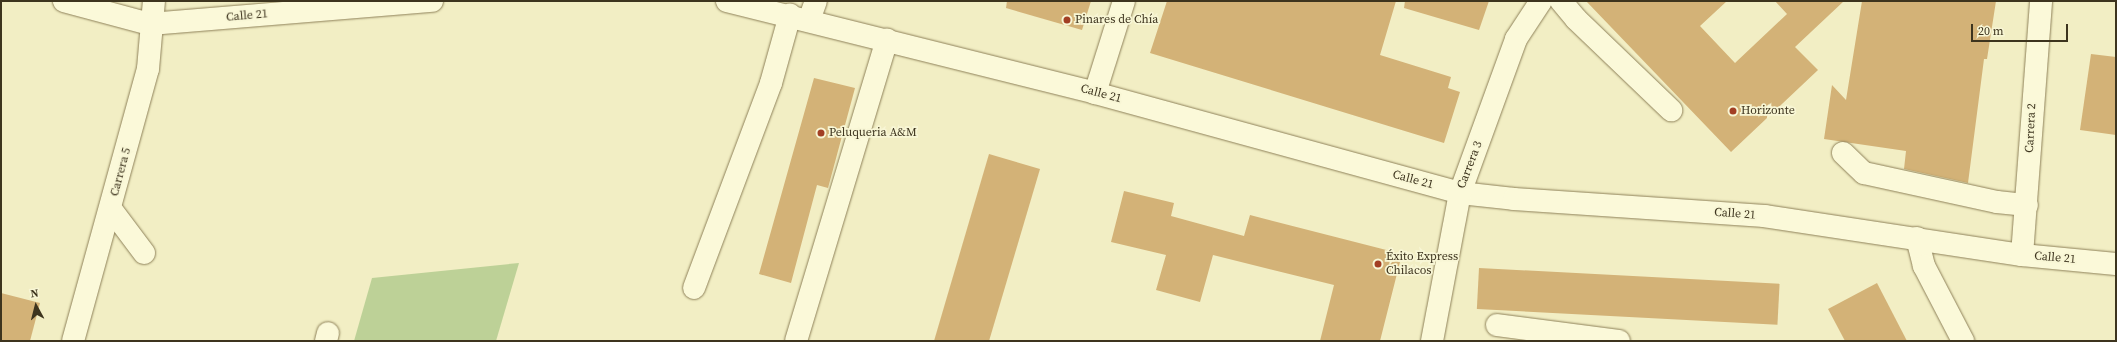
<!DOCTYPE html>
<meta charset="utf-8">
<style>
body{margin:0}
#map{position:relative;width:2117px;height:342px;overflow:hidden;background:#f2eec4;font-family:"Source Serif 4",serif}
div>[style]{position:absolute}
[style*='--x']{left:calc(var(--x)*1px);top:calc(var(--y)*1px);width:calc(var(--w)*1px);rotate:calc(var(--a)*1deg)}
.green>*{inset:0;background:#bdd197}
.building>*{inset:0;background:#d3b277;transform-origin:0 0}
.roads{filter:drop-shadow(0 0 1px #8e8159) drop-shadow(0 0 1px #8e8159)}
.minor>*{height:22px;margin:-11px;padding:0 11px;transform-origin:11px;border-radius:11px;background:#fbf9d9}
.dots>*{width:11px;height:11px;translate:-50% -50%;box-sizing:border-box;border:2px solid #f8f6d5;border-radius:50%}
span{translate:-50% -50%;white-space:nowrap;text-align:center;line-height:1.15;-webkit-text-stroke:3.5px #f8f6d5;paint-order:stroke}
.street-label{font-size:12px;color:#3d341e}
.poi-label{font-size:12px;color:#3d341e}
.left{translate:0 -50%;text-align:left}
.frame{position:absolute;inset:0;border:2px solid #3d341e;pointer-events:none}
.north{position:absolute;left:16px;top:286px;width:40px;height:40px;-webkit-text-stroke:3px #f8f6d5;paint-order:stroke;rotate:353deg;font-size:11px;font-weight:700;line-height:16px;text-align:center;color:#3d341e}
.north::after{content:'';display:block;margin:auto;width:14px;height:18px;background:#3d341e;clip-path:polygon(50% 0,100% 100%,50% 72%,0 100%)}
.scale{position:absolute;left:1971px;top:24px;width:97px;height:18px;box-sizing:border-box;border:2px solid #3d341e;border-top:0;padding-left:5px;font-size:12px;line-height:14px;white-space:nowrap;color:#3d341e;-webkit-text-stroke:3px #f8f6d5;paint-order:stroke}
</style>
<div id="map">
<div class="green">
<div style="clip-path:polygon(519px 263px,496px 341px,354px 341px,372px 278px)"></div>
</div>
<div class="building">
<div style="clip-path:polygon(1007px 1px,1091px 1px,1082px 30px,1006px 8px)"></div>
<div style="clip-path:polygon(1167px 1px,1396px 1px,1380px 55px,1451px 77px,1448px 88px,1460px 92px,1444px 143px,1150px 53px)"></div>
<div style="clip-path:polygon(1405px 1px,1489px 1px,1479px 30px,1404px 8px)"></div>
<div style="clip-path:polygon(1586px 1px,1727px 1px,1700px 26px,1735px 63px,1787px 14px,1775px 1px,1844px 1px,1795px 47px,1818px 70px,1731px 152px)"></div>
<div style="clip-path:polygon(1862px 1px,1996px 1px,1987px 59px,1984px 59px,1968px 183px,1904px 169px,1906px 151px,1824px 139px,1832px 85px,1846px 100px)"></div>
<div style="clip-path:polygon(2091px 54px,2116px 57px,2116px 135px,2080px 130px)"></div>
<div style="clip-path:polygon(814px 78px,855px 88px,828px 188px,817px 185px,791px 283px,759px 274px)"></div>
<div style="clip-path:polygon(989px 154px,1040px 169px,992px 331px,989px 341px,934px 341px)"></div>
<div style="clip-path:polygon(1124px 191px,1174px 203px,1171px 216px,1244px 236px,1250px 215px,1402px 254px,1380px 341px,1320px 341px,1334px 285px,1213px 255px,1200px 302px,1156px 290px,1166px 255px,1111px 242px)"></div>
<div style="left:1479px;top:268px;width:301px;height:41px;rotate:3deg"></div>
<div style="clip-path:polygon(1877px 283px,1907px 341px,1845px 341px,1828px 309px)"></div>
<div style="clip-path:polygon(1px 293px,40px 303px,30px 341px,1px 341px)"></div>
</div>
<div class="roads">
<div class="minor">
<div style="--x:64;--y:1;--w:89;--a:15"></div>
<div style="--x:150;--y:24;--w:283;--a:-4.7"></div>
<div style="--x:727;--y:1;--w:379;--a:14"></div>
<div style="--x:1095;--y:93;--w:378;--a:15.3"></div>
<div style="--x:1460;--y:193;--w:54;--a:6.3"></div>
<div style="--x:1514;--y:199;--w:251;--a:3.9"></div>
<div style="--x:1764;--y:216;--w:261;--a:8.6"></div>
<div style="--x:2022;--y:255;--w:94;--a:5.5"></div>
<div style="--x:1561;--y:1;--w:23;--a:50"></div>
<div style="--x:1576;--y:19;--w:132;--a:43.8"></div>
<div style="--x:809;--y:20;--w:20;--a:-70"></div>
<div style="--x:1095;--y:93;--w:96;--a:-72.5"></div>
<div style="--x:1843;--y:153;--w:29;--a:44"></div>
<div style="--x:1864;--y:173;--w:136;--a:12.3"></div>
<div style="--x:1997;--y:202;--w:30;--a:6"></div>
<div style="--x:111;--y:209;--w:55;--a:53.1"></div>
<div style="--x:1917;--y:238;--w:29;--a:76"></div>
<div style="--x:1924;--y:266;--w:85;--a:62.5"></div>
<div style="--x:2022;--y:255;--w:255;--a:-85.7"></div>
<div style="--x:694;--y:288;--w:219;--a:-69.4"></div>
<div style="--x:771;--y:83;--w:71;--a:-74.4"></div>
<div style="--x:1497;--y:325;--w:123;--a:7.5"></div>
<div style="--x:73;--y:341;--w:282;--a:-74.6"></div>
<div style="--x:148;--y:69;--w:68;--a:-85"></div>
<div style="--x:326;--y:341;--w:8;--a:-76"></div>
<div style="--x:796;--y:341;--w:315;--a:-73.2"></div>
<div style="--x:1432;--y:341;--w:151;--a:-79.3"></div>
<div style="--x:1460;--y:193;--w:164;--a:-70"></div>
<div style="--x:1516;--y:39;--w:45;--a:-56.7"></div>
</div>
</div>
<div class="dots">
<div style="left:1067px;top:20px;background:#a23f24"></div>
<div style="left:1733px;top:111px;background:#a23f24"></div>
<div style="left:821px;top:133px;background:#a23f24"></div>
<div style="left:1378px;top:264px;background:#a23f24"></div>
</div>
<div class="street-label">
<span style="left:247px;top:16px;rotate:-5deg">Calle 21</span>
<span style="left:1101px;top:94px;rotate:15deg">Calle 21</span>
<span style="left:2031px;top:128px;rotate:-87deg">Carrera 2</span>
<span style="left:1470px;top:165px;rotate:-69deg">Carrera 3</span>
<span style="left:121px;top:172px;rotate:-75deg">Carrera 5</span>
<span style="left:1413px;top:180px;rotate:15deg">Calle 21</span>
<span style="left:1735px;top:214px;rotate:4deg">Calle 21</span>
<span style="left:2055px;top:258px;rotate:5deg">Calle 21</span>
</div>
<div class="poi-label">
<span class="left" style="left:1075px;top:20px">Pinares de Chía</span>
<span class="left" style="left:1741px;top:111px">Horizonte</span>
<span class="left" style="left:829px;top:133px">Peluqueria A&amp;M</span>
<span class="left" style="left:1386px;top:264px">Éxito Express<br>Chilacos</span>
</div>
<div class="frame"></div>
<div class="north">N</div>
<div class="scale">20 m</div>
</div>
